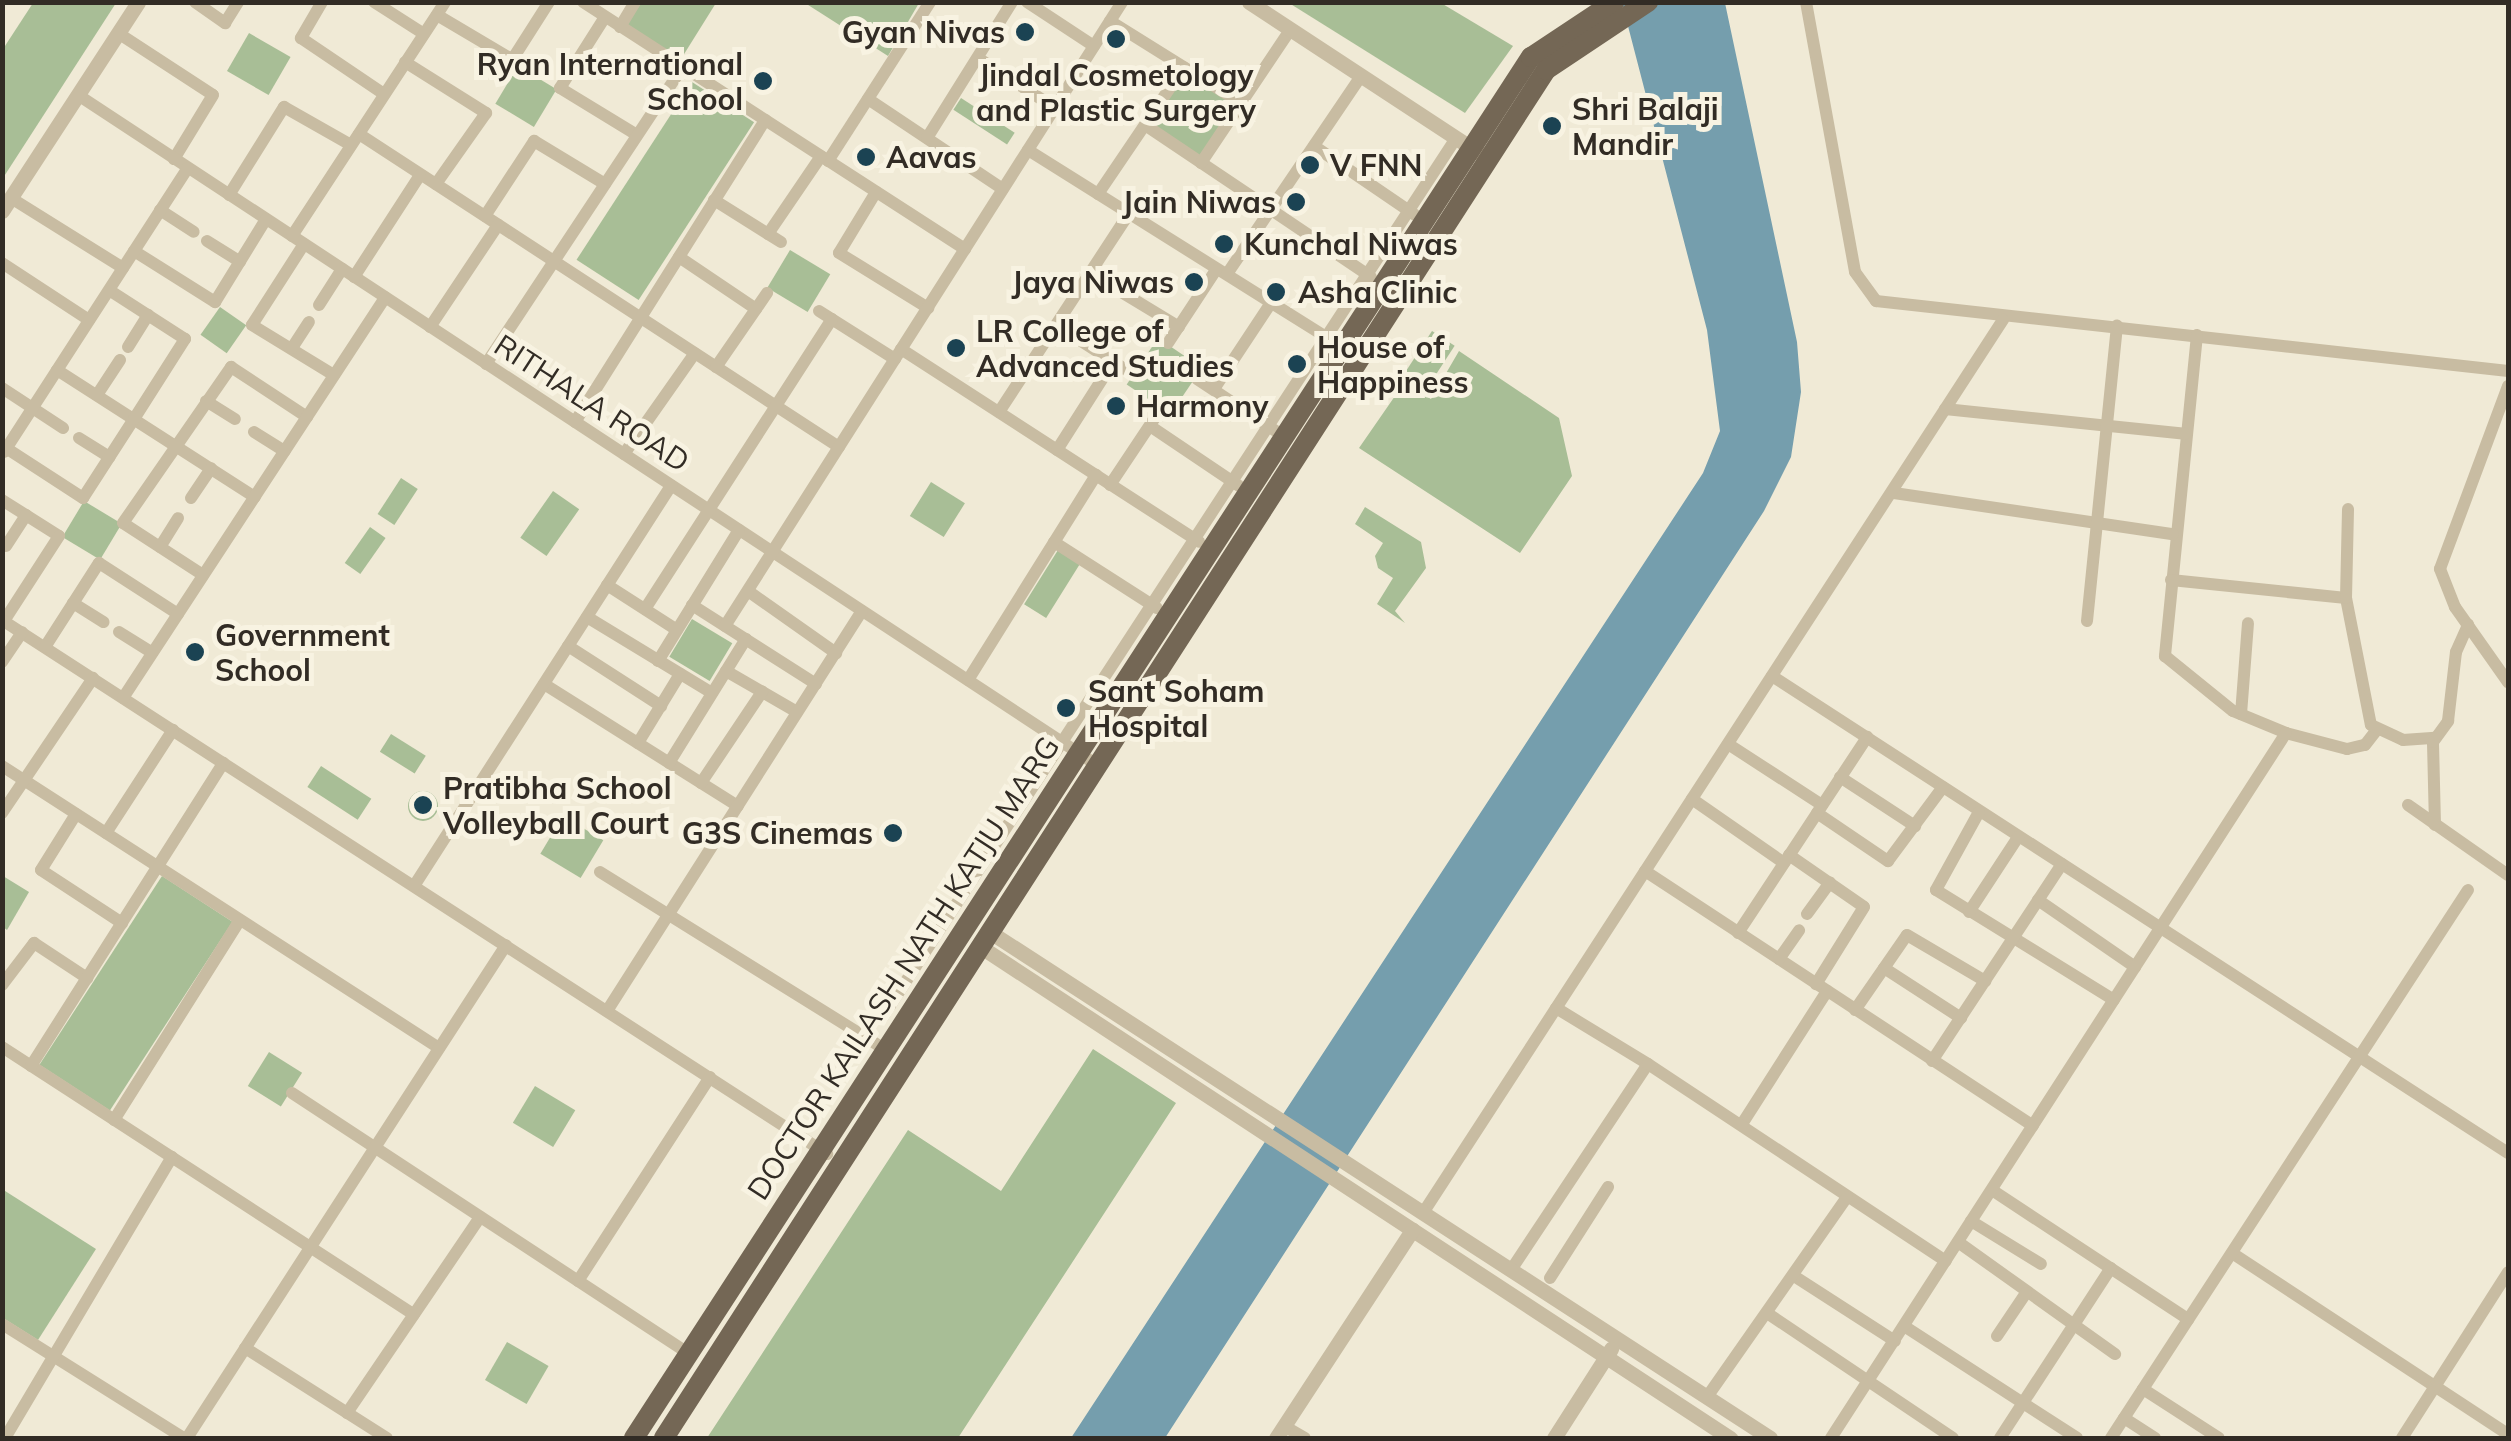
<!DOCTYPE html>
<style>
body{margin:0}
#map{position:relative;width:2511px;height:1441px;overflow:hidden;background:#f0ead6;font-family:Mulish,sans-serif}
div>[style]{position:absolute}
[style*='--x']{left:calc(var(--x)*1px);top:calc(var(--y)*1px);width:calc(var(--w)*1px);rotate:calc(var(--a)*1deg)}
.green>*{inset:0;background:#a8be96;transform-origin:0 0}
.round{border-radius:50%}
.water>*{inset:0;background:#759ead}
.minor>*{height:12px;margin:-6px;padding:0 6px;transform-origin:6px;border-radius:6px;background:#c8bca2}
.tertiary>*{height:15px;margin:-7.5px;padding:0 7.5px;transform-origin:7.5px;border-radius:7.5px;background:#c8bca2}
.primary>*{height:20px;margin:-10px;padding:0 10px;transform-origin:10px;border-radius:10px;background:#746755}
.dots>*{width:28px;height:28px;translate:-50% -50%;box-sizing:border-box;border:5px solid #f8f3e2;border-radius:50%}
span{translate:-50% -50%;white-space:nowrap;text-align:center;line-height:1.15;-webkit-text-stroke:10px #f8f3e2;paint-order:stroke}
.poi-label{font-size:30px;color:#322c25;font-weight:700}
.right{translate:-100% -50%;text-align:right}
.left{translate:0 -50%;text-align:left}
.street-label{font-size:30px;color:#322c25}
.frame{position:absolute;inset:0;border:5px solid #322c25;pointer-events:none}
</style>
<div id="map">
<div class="green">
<div style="clip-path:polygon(33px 3px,116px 3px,3px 178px,3px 49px)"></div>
<div style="clip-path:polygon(641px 3px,716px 3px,681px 59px,626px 26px)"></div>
<div style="clip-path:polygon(805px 3px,919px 3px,888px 56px)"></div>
<div style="clip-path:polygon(1289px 3px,1441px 3px,1513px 46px,1465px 113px)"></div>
<div style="left:249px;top:33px;width:48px;height:44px;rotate:30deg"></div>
<div style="left:518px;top:66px;width:45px;height:44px;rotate:31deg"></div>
<div style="left:1184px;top:72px;width:59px;height:63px;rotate:33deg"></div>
<div style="left:692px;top:82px;width:74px;height:212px;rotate:33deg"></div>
<div style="left:961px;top:98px;width:64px;height:14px;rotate:33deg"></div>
<div style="left:790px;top:250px;width:47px;height:44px;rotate:31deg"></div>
<div style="left:220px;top:307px;width:32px;height:34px;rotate:35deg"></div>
<div style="left:1432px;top:331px;width:27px;height:53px;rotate:33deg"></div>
<div style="left:1158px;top:338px;width:53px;height:56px;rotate:34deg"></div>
<div style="clip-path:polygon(1459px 351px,1559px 418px,1572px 476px,1520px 553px,1359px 448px,1404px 383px,1431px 399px)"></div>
<div style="left:401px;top:478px;width:20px;height:43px;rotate:33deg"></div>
<div style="left:931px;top:482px;width:40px;height:40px;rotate:32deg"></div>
<div style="left:553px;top:491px;width:32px;height:57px;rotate:35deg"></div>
<div style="left:84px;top:501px;width:44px;height:42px;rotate:31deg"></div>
<div style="clip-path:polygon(1365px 507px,1421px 542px,1426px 568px,1395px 611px,1405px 623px,1377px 604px,1393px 578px,1378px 568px,1375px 556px,1383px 543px,1355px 524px)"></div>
<div style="left:370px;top:527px;width:19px;height:44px;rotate:35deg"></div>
<div style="left:1058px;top:550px;width:26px;height:64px;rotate:32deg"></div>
<div style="left:692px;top:619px;width:47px;height:44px;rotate:31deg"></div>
<div style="left:391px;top:734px;width:41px;height:21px;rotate:32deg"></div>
<div style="left:321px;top:766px;width:60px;height:25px;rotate:33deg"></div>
<div class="round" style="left:408px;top:791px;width:30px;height:30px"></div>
<div style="left:563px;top:816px;width:47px;height:44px;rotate:31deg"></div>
<div style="clip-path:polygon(3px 876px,29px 892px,7px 930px,3px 927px)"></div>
<div style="left:162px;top:876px;width:84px;height:225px;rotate:33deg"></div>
<div style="clip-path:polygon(1093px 1049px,1176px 1103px,958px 1438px,707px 1438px,908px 1130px,1001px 1191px)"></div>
<div style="left:269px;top:1052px;width:39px;height:40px;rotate:32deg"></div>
<div style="left:535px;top:1086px;width:47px;height:43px;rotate:31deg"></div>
<div style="clip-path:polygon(2px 1189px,96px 1249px,38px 1340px,3px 1318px)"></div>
<div style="left:507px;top:1342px;width:48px;height:44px;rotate:30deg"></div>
</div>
<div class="water">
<div style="clip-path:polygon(1622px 3px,1725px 3px,1797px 342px,1801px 392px,1791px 457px,1764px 511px,1165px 1438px,1071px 1438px,1703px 473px,1720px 431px,1707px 330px)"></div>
</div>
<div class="minor">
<div style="--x:195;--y:2;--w:37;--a:35"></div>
<div style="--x:225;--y:23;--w:25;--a:-58"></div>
<div style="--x:322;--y:2;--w:42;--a:120.3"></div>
<div style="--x:301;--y:38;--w:100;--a:34"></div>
<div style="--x:374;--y:2;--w:59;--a:32.6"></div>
<div style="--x:583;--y:2;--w:455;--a:32.9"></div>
<div style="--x:1027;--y:2;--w:80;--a:33.3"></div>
<div style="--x:1806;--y:2;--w:274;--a:79.7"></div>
<div style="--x:1855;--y:272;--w:36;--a:54"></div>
<div style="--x:1876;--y:301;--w:636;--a:6.32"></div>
<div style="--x:437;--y:15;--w:102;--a:30.6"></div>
<div style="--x:605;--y:17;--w:84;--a:122.4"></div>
<div style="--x:560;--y:88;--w:90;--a:31.4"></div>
<div style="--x:1110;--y:21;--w:155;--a:32"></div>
<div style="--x:620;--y:27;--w:29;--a:-59"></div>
<div style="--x:118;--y:33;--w:113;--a:33.1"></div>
<div style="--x:213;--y:95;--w:75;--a:121.4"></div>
<div style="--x:978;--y:58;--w:92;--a:33"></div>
<div style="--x:512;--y:60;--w:69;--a:-57.5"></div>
<div style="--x:405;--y:62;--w:96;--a:32.2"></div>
<div style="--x:486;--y:113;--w:87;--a:125.2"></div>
<div style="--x:78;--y:95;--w:1220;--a:33.33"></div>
<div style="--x:868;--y:99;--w:162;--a:33.7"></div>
<div style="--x:1145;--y:125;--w:272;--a:33.9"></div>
<div style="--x:359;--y:134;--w:573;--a:33.11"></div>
<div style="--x:927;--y:138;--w:160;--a:-58"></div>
<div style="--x:1314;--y:146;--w:122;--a:34.3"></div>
<div style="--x:1028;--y:150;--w:358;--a:32.1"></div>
<div style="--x:828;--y:161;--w:189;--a:-57.3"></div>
<div style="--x:1201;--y:163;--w:160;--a:-56.2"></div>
<div style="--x:876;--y:192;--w:71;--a:121.2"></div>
<div style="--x:839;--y:253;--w:105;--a:31.7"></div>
<div style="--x:1098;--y:194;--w:153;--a:-55.9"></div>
<div style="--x:229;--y:195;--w:104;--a:-58"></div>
<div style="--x:284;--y:107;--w:77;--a:29.6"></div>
<div style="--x:11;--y:198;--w:132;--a:32"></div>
<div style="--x:714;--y:200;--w:79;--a:32.1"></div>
<div style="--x:160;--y:210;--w:40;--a:32.9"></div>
<div style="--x:485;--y:216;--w:90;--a:-56.8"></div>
<div style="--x:534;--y:141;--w:83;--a:31.2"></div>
<div style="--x:768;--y:234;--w:94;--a:-55.8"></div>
<div style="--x:292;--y:236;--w:280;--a:-56.8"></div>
<div style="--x:207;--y:241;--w:39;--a:32"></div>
<div style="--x:304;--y:244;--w:96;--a:122.7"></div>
<div style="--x:252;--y:325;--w:96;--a:31.4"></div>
<div style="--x:134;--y:251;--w:96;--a:32.2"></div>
<div style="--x:215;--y:302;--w:97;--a:-58.4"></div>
<div style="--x:679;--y:257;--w:93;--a:34"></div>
<div style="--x:2;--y:263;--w:104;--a:33.2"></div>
<div style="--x:1090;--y:273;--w:104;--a:31.2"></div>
<div style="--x:1227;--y:274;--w:239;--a:-55.9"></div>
<div style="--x:354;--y:277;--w:121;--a:-57.1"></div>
<div style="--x:319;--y:305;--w:43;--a:-57.4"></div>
<div style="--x:819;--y:311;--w:90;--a:32.3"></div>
<div style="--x:1056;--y:325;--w:89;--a:32.6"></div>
<div style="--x:430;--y:327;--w:123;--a:-56.3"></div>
<div style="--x:2197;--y:335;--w:323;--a:95.7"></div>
<div style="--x:2165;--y:656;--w:87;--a:39"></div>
<div style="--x:2233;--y:711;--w:57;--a:22.5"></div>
<div style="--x:2286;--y:733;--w:63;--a:14.7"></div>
<div style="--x:2347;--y:749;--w:18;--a:-13"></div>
<div style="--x:2365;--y:745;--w:18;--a:-52"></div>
<div style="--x:1168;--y:343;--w:87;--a:-56.7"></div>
<div style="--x:128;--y:347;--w:38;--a:-58"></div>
<div style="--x:292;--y:348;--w:31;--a:-57"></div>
<div style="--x:901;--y:349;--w:355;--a:32.9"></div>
<div style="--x:486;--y:364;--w:355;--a:-56.5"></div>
<div style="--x:716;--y:367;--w:90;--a:-55.4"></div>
<div style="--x:57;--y:370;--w:235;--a:32.7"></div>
<div style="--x:1197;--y:379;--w:103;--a:33.5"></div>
<div style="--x:2508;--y:386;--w:195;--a:110.4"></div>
<div style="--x:2440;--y:569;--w:41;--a:68.5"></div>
<div style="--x:2455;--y:607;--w:92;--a:54.8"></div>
<div style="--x:2;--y:388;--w:73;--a:33.3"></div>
<div style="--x:1214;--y:389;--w:103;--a:-56.5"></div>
<div style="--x:97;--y:395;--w:42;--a:-56.7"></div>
<div style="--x:206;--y:401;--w:34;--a:32"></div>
<div style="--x:1945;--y:409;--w:241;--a:5.9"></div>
<div style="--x:999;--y:412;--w:238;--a:-56.8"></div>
<div style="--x:575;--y:422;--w:357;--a:-57.8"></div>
<div style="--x:1150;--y:426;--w:107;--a:34"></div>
<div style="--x:254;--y:432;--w:36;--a:32"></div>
<div style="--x:79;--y:438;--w:36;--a:32"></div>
<div style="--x:6;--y:448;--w:92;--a:33"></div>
<div style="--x:83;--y:498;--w:94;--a:-57.2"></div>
<div style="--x:134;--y:419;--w:95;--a:-57.5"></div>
<div style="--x:185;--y:339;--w:90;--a:-147.2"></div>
<div style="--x:1057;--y:450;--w:104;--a:-57.5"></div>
<div style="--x:4;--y:452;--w:338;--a:-57.1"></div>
<div style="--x:624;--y:454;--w:123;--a:-54.9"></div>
<div style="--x:1110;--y:485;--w:90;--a:-56.3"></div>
<div style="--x:1894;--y:493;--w:282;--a:8.4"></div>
<div style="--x:191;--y:498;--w:36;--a:-56"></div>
<div style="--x:2;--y:500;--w:67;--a:32.3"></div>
<div style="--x:59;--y:536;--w:101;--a:122.9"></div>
<div style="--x:1054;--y:542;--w:122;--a:32.7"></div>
<div style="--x:6;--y:546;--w:37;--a:-57"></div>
<div style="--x:160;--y:547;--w:34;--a:-58"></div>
<div style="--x:203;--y:575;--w:95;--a:-147"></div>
<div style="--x:123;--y:523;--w:190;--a:-55.3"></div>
<div style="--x:231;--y:367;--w:91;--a:33.3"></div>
<div style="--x:2171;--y:580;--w:176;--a:5.9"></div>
<div style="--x:2346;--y:598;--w:129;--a:78.9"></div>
<div style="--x:2371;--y:725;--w:35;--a:25"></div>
<div style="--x:2403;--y:740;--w:32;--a:-4"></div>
<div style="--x:607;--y:585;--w:83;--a:32.7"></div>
<div style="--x:748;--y:591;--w:108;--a:35.2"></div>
<div style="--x:2346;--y:598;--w:89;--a:-88.7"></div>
<div style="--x:73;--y:603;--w:36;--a:32"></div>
<div style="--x:692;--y:605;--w:147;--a:32.5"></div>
<div style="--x:645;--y:609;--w:345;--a:-57.2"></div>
<div style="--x:587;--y:617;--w:146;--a:31.3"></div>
<div style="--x:2;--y:620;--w:983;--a:32.91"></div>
<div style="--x:2087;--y:621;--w:297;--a:-84.2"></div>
<div style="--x:725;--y:626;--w:740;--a:-57.53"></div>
<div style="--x:119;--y:632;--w:39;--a:32"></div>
<div style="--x:568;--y:646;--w:111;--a:32.8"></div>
<div style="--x:45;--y:647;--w:100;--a:-57.3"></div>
<div style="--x:99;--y:563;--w:94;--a:32.8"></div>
<div style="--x:658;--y:661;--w:154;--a:-58.3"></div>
<div style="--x:2;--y:662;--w:36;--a:-56"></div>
<div style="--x:726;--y:671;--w:82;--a:30"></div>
<div style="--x:1772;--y:676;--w:877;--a:32.95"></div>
<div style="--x:968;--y:680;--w:242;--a:-58"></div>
<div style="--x:544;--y:684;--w:229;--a:32.2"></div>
<div style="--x:123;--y:698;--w:479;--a:-56.8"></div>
<div style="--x:2241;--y:714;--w:91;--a:-85.6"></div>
<div style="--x:638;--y:743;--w:81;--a:-58.7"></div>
<div style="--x:1728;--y:744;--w:112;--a:33"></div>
<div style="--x:669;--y:763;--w:146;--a:-58.2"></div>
<div style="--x:2;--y:766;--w:520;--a:32.83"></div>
<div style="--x:1840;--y:777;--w:90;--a:33.2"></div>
<div style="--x:701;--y:783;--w:110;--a:-56.2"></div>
<div style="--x:1692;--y:799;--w:112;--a:34.8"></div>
<div style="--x:2408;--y:805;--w:122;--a:35"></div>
<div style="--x:1979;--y:812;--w:89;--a:118.9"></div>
<div style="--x:1936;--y:890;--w:209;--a:31.7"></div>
<div style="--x:2;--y:813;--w:163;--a:-56"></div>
<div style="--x:1817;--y:813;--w:86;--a:34.1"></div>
<div style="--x:1888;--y:861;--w:92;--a:-53.4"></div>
<div style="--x:76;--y:814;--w:66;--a:122"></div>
<div style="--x:41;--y:870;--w:97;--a:33.2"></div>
<div style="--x:2435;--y:825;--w:83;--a:-91.4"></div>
<div style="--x:2433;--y:742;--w:26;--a:-54"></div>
<div style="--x:2448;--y:721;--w:69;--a:-83.4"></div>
<div style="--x:2456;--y:652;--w:30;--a:-66"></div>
<div style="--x:106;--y:833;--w:123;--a:-57"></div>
<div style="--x:1789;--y:855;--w:91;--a:34.7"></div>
<div style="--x:1864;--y:907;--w:91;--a:121.9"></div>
<div style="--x:1645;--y:871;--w:464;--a:33.3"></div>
<div style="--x:600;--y:872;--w:337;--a:31.9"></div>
<div style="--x:414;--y:886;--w:476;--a:-57.3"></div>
<div style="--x:2038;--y:900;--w:118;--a:34.6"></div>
<div style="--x:1969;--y:912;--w:90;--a:-56.8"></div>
<div style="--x:1807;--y:914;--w:39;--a:-54"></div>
<div style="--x:1738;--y:933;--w:235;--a:-56.6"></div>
<div style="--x:1779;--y:959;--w:35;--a:-55"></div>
<div style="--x:1884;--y:968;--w:92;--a:33"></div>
<div style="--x:2;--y:985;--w:53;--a:-52.7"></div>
<div style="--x:34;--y:943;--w:64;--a:33.4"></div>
<div style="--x:1556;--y:1008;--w:108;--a:31.3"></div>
<div style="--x:1855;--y:1010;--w:91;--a:-55.3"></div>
<div style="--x:1907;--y:935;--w:91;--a:30.5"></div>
<div style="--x:607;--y:1011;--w:474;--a:-57.5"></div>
<div style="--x:882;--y:1018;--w:1051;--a:-56.88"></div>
<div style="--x:2;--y:1047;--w:491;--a:33"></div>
<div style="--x:1932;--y:1061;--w:236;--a:-56.6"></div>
<div style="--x:31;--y:1066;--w:359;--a:-57.6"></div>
<div style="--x:292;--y:1093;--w:475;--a:33.3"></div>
<div style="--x:114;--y:1120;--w:236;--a:-57.8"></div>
<div style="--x:1742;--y:1124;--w:158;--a:-57.4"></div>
<div style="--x:1992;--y:1190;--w:235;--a:33.4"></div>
<div style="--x:1423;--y:1213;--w:1065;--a:-57"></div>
<div style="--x:1971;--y:1221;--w:82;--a:31.6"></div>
<div style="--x:1958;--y:1242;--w:193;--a:35.5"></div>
<div style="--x:2232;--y:1253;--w:330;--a:33.3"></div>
<div style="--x:1511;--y:1270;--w:247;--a:-56.4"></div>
<div style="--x:1648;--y:1064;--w:357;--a:33.5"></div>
<div style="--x:1794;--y:1276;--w:120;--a:32.8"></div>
<div style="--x:1550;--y:1278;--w:108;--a:-57.5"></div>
<div style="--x:578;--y:1281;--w:243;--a:-57.1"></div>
<div style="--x:1767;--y:1313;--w:224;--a:33.9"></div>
<div style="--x:2;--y:1324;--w:215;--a:32.1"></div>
<div style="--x:1904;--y:1326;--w:206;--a:32.9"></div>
<div style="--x:1997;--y:1336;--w:52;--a:-56"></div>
<div style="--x:245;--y:1348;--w:168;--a:32.4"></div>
<div style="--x:2143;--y:1389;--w:90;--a:32.8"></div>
<div style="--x:1707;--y:1397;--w:244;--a:-55"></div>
<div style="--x:347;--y:1413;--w:237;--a:-55.8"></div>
<div style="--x:2124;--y:1418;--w:37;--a:33"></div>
<div style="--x:1284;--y:1426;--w:24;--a:30"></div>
<div style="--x:5;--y:1438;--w:327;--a:-59.3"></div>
<div style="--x:187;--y:1438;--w:587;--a:-57.09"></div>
<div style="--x:1831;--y:1438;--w:839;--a:-57.16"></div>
<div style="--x:2000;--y:1438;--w:203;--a:-56.9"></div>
<div style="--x:2111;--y:1438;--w:654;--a:-56.92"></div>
<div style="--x:2402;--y:1438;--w:197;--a:-57.4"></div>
</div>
<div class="tertiary">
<div style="--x:1249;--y:2;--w:277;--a:33.3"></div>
<div style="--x:2;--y:211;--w:249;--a:-56.9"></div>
<div style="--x:990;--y:932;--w:930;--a:32.97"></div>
<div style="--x:981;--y:947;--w:896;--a:33.25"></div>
<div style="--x:1276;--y:1438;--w:249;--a:-56.8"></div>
<div style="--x:1554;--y:1438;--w:106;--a:-57.4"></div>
</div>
<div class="primary">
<div style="--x:634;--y:1438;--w:1647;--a:-57"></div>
<div style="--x:1531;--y:57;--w:100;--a:-33.5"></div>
<div style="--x:664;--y:1438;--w:1628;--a:-57.19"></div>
<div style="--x:1546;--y:70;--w:123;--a:-33.7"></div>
</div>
<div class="dots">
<div style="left:1025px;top:32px;background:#1b4353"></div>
<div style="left:1116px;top:39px;background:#1b4353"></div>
<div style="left:763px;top:81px;background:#1b4353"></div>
<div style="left:1552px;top:126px;background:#1b4353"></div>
<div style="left:866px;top:157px;background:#1b4353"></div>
<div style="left:1310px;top:165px;background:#1b4353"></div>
<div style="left:1296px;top:202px;background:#1b4353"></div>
<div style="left:1224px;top:244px;background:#1b4353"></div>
<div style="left:1194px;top:282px;background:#1b4353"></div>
<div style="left:1276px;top:292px;background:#1b4353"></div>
<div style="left:956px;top:348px;background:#1b4353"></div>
<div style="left:1297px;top:364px;background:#1b4353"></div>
<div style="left:1116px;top:406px;background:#1b4353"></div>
<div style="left:195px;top:652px;background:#1b4353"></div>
<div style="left:1066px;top:708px;background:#1b4353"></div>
<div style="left:423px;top:805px;background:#1b4353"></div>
<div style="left:893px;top:833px;background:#1b4353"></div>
</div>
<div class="poi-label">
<span class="right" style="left:1005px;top:32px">Gyan Nivas</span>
<span class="right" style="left:743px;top:81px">Ryan International<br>School</span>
<span style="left:1116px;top:92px">Jindal Cosmetology<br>and Plastic Surgery</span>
<span class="left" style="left:1572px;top:126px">Shri Balaji<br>Mandir</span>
<span class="left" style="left:886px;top:157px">Aavas</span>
<span class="left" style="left:1330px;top:165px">V FNN</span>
<span class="right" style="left:1276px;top:202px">Jain Niwas</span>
<span class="left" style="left:1244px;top:244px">Kunchal Niwas</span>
<span class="right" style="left:1174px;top:282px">Jaya Niwas</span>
<span class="left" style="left:1298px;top:292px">Asha Clinic</span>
<span class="left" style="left:976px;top:348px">LR College of<br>Advanced Studies</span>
<span class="left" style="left:1317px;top:364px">House of<br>Happiness</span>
<span class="left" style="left:1136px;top:406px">Harmony</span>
<span class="left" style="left:215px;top:652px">Government<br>School</span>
<span class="left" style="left:1088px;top:708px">Sant Soham<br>Hospital</span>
<span class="left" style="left:443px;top:805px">Pratibha School<br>Volleyball Court</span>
<span class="right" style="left:873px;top:833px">G3S Cinemas</span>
</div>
<div class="street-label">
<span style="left:592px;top:403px;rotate:33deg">RITHALA ROAD</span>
<span style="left:903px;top:968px;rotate:-57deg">DOCTOR KAILASH NATH KATJU MARG</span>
</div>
<div class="frame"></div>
</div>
